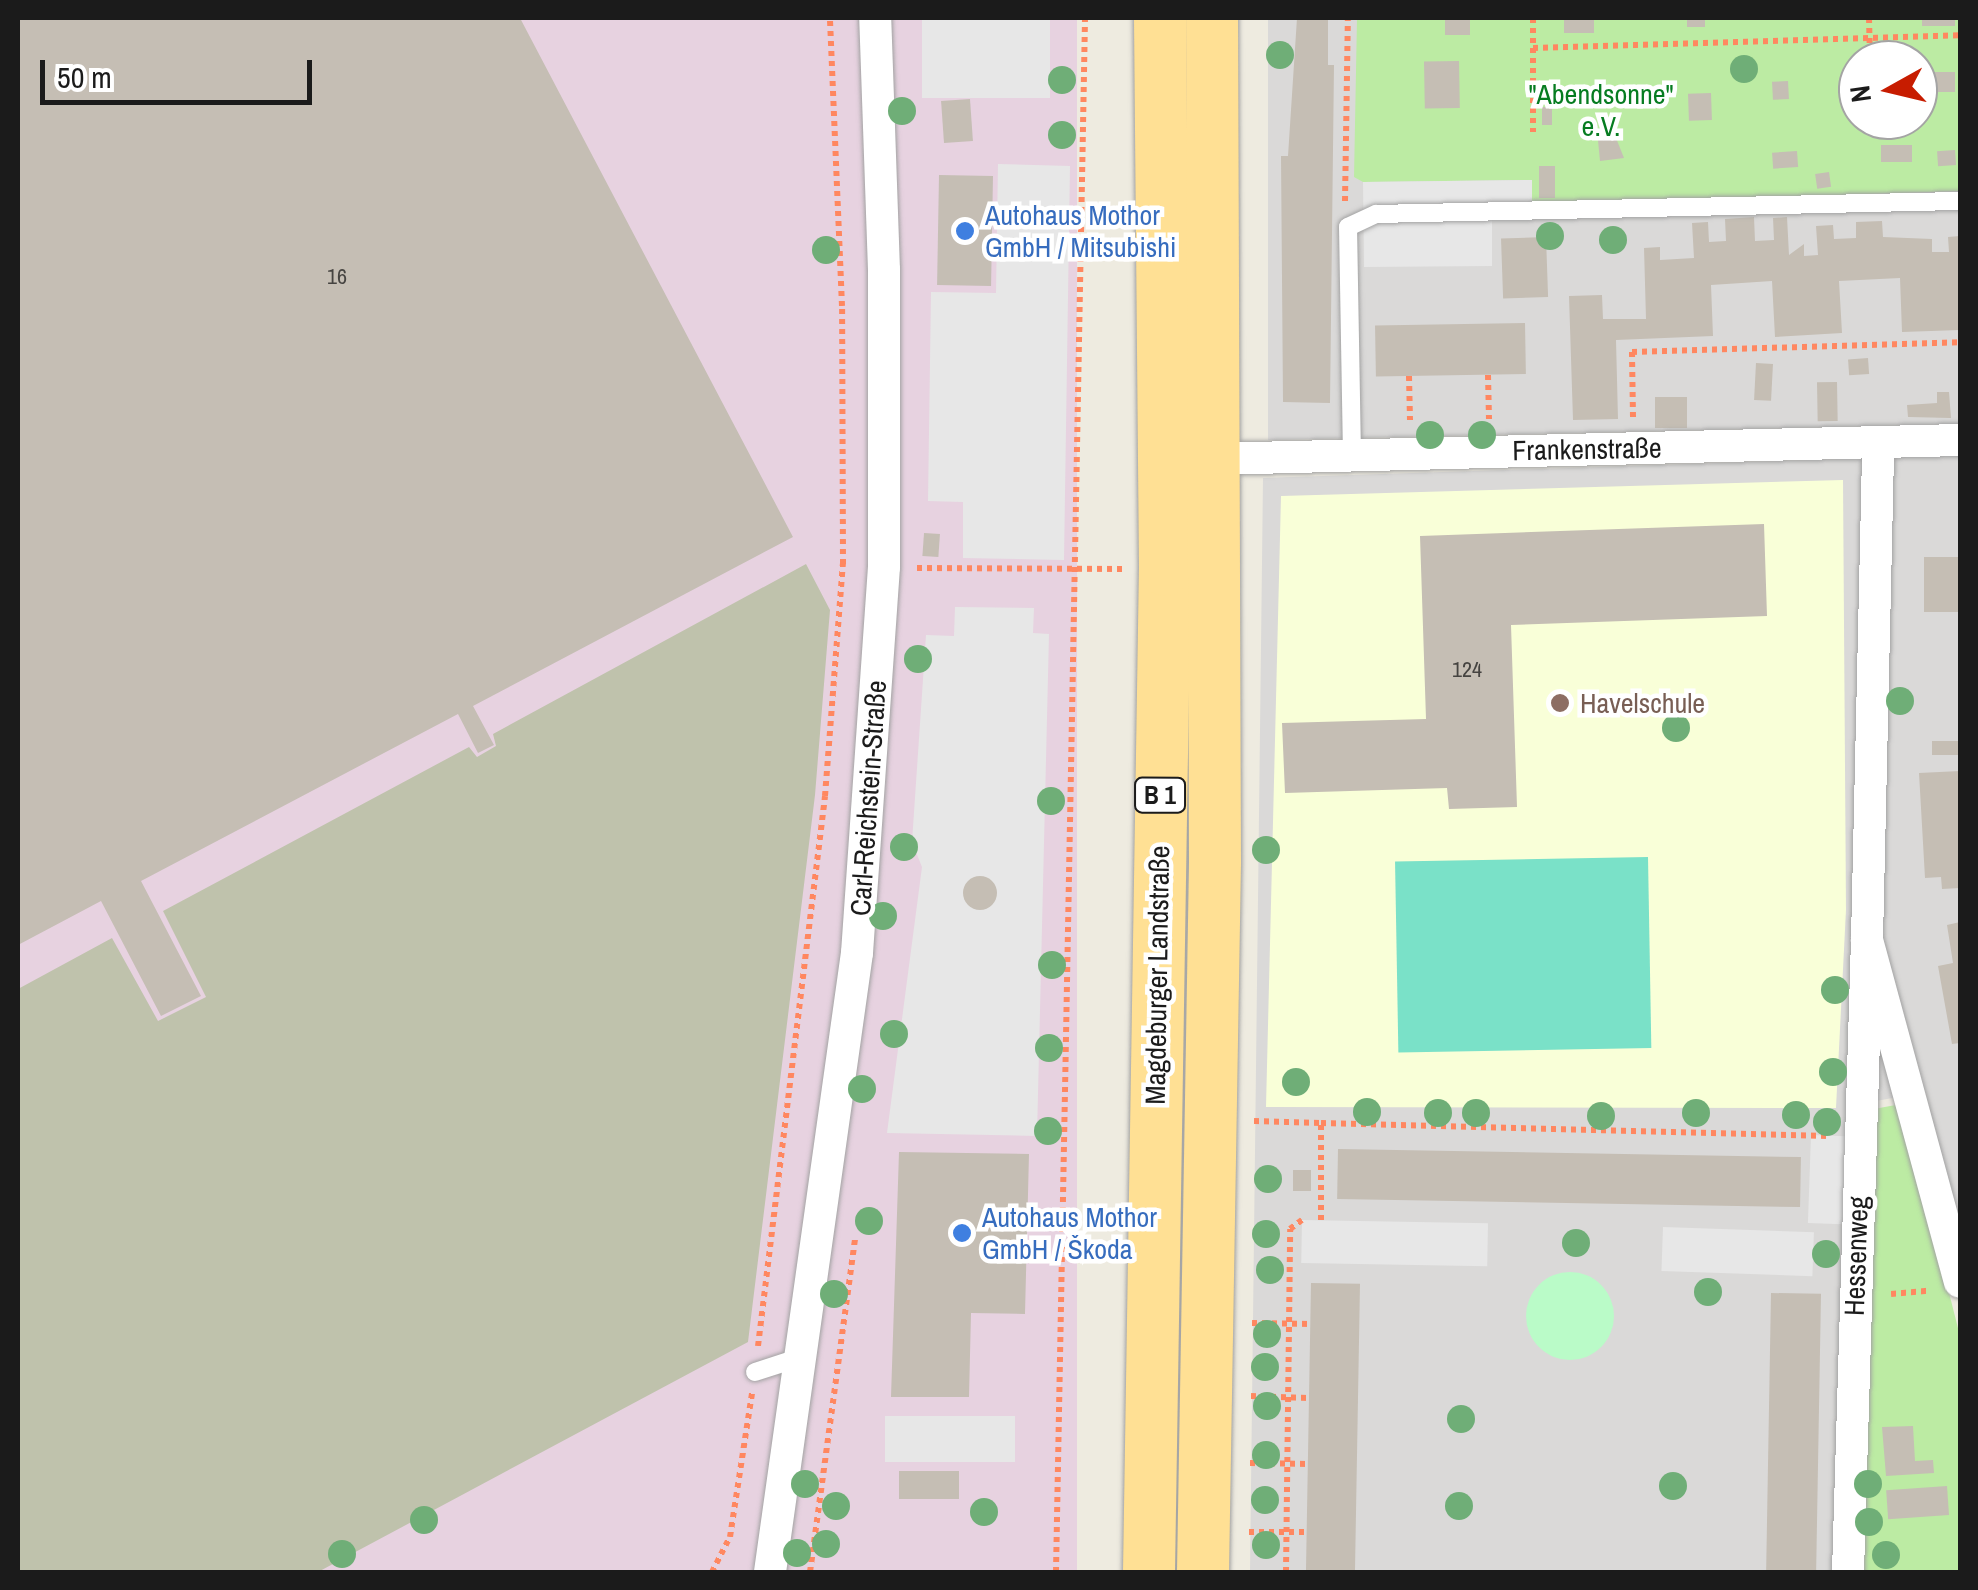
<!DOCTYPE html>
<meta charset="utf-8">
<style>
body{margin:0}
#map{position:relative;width:1978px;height:1590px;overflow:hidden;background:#eeebe0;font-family:"Archivo Narrow",sans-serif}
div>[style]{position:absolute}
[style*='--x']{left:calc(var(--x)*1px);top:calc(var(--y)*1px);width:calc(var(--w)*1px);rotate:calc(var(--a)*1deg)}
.residential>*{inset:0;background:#dad9d8}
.industrial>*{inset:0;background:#e7d2e0;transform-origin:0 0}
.education>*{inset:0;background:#f9ffd8}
.construction>*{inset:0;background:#bfc2ac}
.grass>*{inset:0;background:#bceba3}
.park>*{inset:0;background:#bafbc8}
.round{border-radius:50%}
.pitch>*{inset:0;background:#7ae1c8;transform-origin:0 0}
.parking>*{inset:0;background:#e7e7e7;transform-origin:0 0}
.building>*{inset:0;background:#c5beb4;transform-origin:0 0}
.path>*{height:6px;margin-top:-3px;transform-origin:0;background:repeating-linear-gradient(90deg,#ff8760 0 5px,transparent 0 10px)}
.roads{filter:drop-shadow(0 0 2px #a2a2a2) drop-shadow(0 0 2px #a2a2a2)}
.lane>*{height:18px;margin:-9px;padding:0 9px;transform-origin:9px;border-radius:9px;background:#fff}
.street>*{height:32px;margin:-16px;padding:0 16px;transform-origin:16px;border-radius:16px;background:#fff}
.primary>*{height:52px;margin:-26px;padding:0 26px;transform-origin:26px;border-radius:26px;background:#ffe094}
.trees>*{width:28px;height:28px;margin:-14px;border-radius:50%;background:#6fae77}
.dots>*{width:28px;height:28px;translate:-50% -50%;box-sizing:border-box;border:5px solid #fff;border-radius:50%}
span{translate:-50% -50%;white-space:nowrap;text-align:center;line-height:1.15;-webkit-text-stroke:9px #fff;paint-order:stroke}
.number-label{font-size:22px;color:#464441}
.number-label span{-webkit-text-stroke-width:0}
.shield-label span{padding:2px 8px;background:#fff;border:2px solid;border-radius:8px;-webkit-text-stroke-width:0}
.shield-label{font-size:25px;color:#1b1b1b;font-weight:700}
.park-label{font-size:28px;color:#077c21}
.shop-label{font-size:28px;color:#366cbe}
.left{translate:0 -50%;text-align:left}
.street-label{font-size:28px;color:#1b1b1b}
.education-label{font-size:28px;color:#785e54}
.frame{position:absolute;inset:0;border:20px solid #1b1b1b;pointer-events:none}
.north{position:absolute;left:1838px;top:40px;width:100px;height:100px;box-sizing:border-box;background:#fff;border:2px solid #a4a4a4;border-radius:50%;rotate:262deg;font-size:28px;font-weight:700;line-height:40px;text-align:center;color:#1b1b1b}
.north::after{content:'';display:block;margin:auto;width:35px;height:45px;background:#c71c00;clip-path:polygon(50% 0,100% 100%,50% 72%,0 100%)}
.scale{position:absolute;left:40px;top:60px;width:272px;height:45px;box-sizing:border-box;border:5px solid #1b1b1b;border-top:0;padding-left:12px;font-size:30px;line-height:35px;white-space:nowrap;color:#1b1b1b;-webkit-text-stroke:8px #fff;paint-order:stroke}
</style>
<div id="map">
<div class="residential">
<div style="clip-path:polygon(evenodd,1268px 18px,1960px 18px,1960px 424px,1268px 440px,1268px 18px,1858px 60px,1918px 60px,1918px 120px,1858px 120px,1858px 60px)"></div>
<div style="clip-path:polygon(1960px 455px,1960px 1225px,1925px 1092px,1849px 1106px,1835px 1572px,1250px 1572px,1263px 478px)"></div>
</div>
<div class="industrial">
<div style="left:18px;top:18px;width:1059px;height:1554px"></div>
</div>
<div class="education">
<div style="clip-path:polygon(1843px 480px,1846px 910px,1836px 1108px,1266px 1107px,1281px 496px)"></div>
</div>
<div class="construction">
<div style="clip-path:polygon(806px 564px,830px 610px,815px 795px,748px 1342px,318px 1572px,18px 1572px,18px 989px,112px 938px,158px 1021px,206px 997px,163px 911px,469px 747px,477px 757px,496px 746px,493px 734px)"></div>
</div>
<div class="grass">
<div style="clip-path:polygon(evenodd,1357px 18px,1960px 18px,1960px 191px,1532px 205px,1531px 180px,1363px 182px,1354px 177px,1357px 18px,1858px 60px,1918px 60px,1918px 120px,1858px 120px,1858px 60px)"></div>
<div style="clip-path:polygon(1901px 1104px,1960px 1336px,1960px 1572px,1864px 1572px,1874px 1109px)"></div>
</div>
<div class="park">
<div class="round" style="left:1526px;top:1272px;width:88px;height:88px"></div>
</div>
<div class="pitch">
<div style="left:1648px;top:857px;width:191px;height:253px;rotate:89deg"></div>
</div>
<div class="parking">
<div style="left:922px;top:18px;width:128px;height:80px"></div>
<div style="clip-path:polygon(998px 164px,1070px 166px,1064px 560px,963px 558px,963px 502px,928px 501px,931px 292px,996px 293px)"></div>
<div style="clip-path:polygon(1532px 180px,1532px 214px,1492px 215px,1492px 266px,1364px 267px,1363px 182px)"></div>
<div style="clip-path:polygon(955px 607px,1034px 608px,1033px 633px,1049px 634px,1037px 1136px,887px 1133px,922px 867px,912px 842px,926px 635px,954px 636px)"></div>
<div style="left:1811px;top:1135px;width:49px;height:88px;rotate:2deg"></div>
<div style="left:1302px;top:1220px;width:186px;height:43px;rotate:1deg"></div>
<div style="left:1663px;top:1227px;width:151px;height:44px;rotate:2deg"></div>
<div style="left:885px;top:1416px;width:130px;height:46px"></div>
</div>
<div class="building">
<div style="clip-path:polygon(18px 18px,520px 18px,793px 537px,473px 706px,494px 745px,478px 753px,458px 714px,141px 881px,201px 996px,161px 1016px,101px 901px,18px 945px)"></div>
<div style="clip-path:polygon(1297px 18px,1328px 18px,1328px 65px,1334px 65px,1330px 403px,1283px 402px,1281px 156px,1288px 156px)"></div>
<div style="left:1445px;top:18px;width:25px;height:17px"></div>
<div style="left:1564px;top:18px;width:30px;height:15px"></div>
<div style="left:1687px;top:18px;width:18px;height:9px"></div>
<div style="left:1922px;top:18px;width:33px;height:8px"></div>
<div style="left:1459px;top:61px;width:47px;height:35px;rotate:89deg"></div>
<div style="left:1926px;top:72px;width:29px;height:20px"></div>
<div style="left:1788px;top:81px;width:18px;height:16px;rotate:87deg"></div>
<div style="left:1711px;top:93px;width:27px;height:23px;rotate:88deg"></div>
<div style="left:970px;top:99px;width:42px;height:29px;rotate:86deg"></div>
<div style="left:1542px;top:107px;width:10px;height:18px"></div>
<div style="clip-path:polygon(1612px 128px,1624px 158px,1600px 161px,1597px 130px)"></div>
<div style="left:1912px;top:145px;width:17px;height:31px;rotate:90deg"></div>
<div style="left:1955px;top:150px;width:15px;height:18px;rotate:86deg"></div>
<div style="left:1797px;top:151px;width:16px;height:25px;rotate:86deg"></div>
<div style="left:1539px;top:166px;width:16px;height:32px"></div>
<div style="left:1829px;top:172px;width:15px;height:14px;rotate:82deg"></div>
<div style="left:939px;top:175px;width:54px;height:110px;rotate:1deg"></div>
<div style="clip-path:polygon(1754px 217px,1755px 241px,1774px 240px,1773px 218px,1787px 217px,1789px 255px,1804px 244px,1804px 256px,1818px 255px,1816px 226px,1833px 225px,1834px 239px,1856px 238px,1856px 222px,1882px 221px,1883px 237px,1932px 239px,1932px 252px,1949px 252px,1948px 237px,1960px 236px,1960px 330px,1902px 332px,1900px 278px,1839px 281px,1842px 333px,1775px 337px,1772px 281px,1711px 285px,1713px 336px,1616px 340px,1618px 419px,1573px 420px,1569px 296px,1602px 295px,1603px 319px,1646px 319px,1644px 248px,1660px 247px,1660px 260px,1694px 258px,1692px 223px,1708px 222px,1709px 242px,1726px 241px,1725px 219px)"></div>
<div style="left:1546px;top:237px;width:60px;height:45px;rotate:88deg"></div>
<div style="left:1525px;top:323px;width:51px;height:150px;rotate:89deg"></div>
<div style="left:1868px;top:358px;width:16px;height:20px;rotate:86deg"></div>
<div style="left:1756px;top:363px;width:17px;height:37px;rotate:3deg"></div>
<div style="left:1837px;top:382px;width:39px;height:20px;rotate:89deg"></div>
<div style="clip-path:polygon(1937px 392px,1949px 392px,1951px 418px,1908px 417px,1907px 405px,1937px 403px)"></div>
<div style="left:1655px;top:397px;width:32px;height:31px"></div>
<div style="clip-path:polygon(1764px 524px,1767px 616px,1511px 625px,1517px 807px,1449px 809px,1447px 788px,1285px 793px,1282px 723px,1426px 719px,1420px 536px)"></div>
<div style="left:924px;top:533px;width:16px;height:23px;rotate:4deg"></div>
<div style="left:1960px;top:557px;width:55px;height:36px;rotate:90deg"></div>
<div style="left:1932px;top:741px;width:28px;height:14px"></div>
<div style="clip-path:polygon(1960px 771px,1960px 888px,1942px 889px,1941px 877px,1925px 878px,1919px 773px)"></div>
<div class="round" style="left:963px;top:876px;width:34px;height:34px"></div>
<div style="clip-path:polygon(1960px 922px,1960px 1043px,1952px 1044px,1938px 966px,1953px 963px,1947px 925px)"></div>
<div style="left:1338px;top:1149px;width:463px;height:50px;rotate:1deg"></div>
<div style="clip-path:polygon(899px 1152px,1029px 1154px,1025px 1314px,971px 1313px,969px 1397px,891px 1397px)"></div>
<div style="left:1293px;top:1170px;width:18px;height:21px"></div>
<div style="left:1311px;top:1283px;width:49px;height:289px;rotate:1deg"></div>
<div style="left:1771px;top:1293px;width:50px;height:279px;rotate:1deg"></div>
<div style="clip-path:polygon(1913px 1426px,1915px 1461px,1933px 1460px,1934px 1473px,1886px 1476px,1882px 1427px)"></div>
<div style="left:899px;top:1471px;width:60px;height:28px"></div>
<div style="left:1947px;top:1486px;width:29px;height:61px;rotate:86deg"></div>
</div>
<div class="path">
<div style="--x:1533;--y:18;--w:114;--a:90"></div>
<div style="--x:1869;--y:18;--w:42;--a:88.6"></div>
<div style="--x:1533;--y:48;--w:427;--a:-1.7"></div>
<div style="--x:1873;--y:120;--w:18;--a:90"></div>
<div style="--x:1345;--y:201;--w:183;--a:-89.1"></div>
<div style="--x:1488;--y:375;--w:44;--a:88.7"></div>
<div style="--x:1409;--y:376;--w:44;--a:88.7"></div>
<div style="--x:1633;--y:417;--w:65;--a:-90.9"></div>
<div style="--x:1632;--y:352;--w:328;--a:-1.7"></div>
<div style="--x:917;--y:568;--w:207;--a:0.3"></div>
<div style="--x:1254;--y:1121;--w:67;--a:1.7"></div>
<div style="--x:1321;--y:1220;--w:97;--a:-90"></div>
<div style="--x:1321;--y:1123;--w:508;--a:1.47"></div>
<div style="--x:1891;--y:1294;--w:37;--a:-5"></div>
<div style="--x:1252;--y:1323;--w:59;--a:1"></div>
<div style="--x:758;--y:1346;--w:554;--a:-83.05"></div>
<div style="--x:825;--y:796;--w:233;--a:-85.6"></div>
<div style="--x:843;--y:564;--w:258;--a:-90.2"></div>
<div style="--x:842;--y:306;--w:288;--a:-92.4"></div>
<div style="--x:1251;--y:1396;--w:58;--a:2"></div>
<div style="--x:1250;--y:1463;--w:58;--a:1"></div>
<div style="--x:1249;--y:1532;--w:58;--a:0"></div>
<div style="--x:712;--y:1572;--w:39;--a:-63"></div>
<div style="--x:730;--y:1537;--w:146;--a:-81.3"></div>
<div style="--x:810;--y:1572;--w:338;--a:-82.3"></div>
<div style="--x:1056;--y:1572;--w:1554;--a:-88.93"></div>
<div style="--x:1286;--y:1572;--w:343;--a:-89.3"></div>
<div style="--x:1290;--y:1229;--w:15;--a:-37"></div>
</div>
<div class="roads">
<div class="lane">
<div style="--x:1352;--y:455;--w:228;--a:-91"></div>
<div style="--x:1348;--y:227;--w:31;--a:-25"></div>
<div style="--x:1376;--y:214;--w:584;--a:-1.28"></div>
<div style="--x:755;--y:1372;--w:45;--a:-18"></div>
</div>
<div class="street">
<div style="--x:1214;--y:459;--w:746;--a:-1.46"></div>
<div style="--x:1867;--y:940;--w:497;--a:-88.7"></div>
<div style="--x:770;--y:1572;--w:625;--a:-82"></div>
<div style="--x:857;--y:953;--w:387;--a:-86"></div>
<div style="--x:884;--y:567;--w:297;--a:-90"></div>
<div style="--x:884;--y:270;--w:252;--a:-92"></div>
<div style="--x:1848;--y:1572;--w:632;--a:-88.28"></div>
<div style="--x:1867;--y:940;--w:354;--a:74.8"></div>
</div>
<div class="primary">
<div style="--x:1149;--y:1572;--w:1002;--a:-89.09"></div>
<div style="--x:1165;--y:570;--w:552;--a:-90.52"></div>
<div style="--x:1203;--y:1572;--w:711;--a:-89.03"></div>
<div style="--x:1215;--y:861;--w:843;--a:-90.2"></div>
</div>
</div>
<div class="trees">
<div style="left:1280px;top:55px"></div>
<div style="left:1744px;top:69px"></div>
<div style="left:1062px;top:80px"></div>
<div style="left:902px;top:111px"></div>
<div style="left:1062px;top:135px"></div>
<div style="left:1550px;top:236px"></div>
<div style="left:1613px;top:240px"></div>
<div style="left:826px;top:250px"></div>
<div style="left:1430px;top:435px"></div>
<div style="left:1482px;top:435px"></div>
<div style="left:918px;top:659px"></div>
<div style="left:1900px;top:701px"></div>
<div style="left:1676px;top:728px"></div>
<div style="left:1051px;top:801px"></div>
<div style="left:904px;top:847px"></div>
<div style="left:1266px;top:850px"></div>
<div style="left:883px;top:916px"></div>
<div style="left:1052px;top:965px"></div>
<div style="left:1835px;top:990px"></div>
<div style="left:894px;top:1034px"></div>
<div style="left:1049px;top:1048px"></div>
<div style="left:1833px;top:1072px"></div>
<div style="left:1296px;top:1082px"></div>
<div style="left:862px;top:1089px"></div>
<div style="left:1367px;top:1112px"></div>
<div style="left:1438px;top:1113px"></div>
<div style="left:1476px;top:1113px"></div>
<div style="left:1696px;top:1113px"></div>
<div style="left:1796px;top:1115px"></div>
<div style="left:1601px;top:1116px"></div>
<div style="left:1827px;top:1122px"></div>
<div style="left:1048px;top:1131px"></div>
<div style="left:1268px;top:1179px"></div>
<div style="left:869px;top:1221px"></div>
<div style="left:1266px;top:1234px"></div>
<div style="left:1576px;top:1243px"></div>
<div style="left:1826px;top:1254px"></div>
<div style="left:1270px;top:1270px"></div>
<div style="left:1708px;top:1292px"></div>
<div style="left:834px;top:1294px"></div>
<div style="left:1267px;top:1334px"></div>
<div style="left:1265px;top:1367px"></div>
<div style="left:1267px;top:1406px"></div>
<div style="left:1461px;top:1419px"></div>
<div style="left:1266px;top:1455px"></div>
<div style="left:805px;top:1484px"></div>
<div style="left:1868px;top:1484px"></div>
<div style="left:1673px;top:1486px"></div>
<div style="left:1265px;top:1500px"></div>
<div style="left:836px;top:1506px"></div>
<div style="left:1459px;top:1506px"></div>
<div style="left:984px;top:1512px"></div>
<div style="left:424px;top:1520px"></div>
<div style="left:1869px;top:1522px"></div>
<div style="left:826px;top:1544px"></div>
<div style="left:1266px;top:1545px"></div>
<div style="left:797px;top:1553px"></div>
<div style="left:342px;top:1554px"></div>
<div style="left:1886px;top:1555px"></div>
</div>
<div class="dots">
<div style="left:965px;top:231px;background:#3f7fe0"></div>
<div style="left:1560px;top:703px;background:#8d6e63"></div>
<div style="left:962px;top:1233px;background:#3f7fe0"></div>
</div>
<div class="number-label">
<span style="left:337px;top:277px">16</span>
<span style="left:1467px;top:670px">124</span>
</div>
<div class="shield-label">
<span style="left:1160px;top:795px">B 1</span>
</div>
<div class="park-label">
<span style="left:1601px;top:110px">"Abendsonne"<br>e.V.</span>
</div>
<div class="shop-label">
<span class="left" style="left:985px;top:231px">Autohaus Mothor<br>GmbH / Mitsubishi</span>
<span class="left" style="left:982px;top:1233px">Autohaus Mothor<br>GmbH / Škoda</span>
</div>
<div class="street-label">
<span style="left:1587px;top:449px;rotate:-1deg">Frankenstraße</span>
<span style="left:868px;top:798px;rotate:-86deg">Carl-Reichstein-Straße</span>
<span style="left:1157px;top:975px;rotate:-89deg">Magdeburger Landstraße</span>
<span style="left:1856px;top:1256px;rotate:-88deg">Hessenweg</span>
</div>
<div class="education-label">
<span class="left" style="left:1580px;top:703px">Havelschule</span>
</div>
<div class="frame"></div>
<div class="north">N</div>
<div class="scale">50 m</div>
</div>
